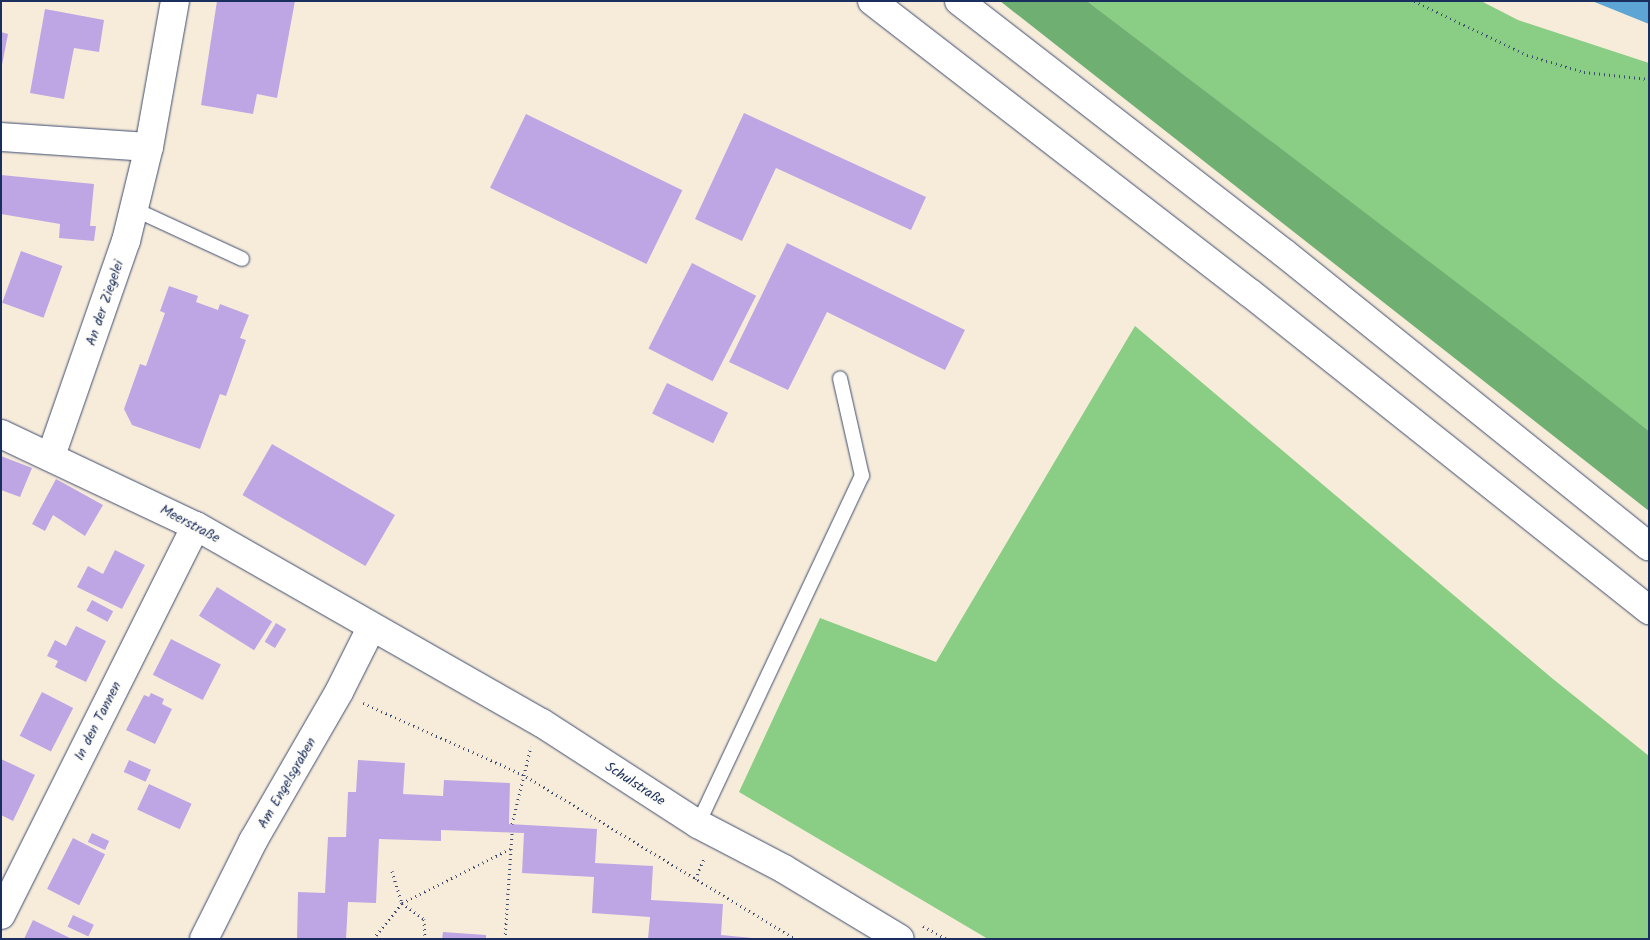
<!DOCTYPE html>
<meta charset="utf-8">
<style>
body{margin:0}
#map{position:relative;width:1650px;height:940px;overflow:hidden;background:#f7ecda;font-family:Kalam,sans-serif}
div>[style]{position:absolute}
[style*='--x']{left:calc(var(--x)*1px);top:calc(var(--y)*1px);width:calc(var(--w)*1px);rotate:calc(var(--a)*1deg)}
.green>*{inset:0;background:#8acd85}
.forest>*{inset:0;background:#6fb072}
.water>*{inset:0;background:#5ca5d4}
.building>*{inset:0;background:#bea6e5;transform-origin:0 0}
.path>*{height:3px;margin-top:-1.5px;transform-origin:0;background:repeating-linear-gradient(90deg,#3c4b71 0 1px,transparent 0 5px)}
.roads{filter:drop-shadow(0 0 1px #3c4b71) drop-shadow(0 0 1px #3c4b71)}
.lane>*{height:14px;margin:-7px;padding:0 7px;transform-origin:7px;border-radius:7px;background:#fff}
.street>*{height:28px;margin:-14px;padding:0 14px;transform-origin:14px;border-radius:14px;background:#fff}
.secondary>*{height:28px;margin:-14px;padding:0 14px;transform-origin:14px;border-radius:14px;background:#fff}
.highway>*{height:28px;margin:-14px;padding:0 14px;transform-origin:14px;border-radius:14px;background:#fff}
span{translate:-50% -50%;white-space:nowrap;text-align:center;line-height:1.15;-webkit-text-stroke:4px #fdfcf7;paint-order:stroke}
.street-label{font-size:14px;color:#1b2f5e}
.frame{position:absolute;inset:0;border:2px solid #1b2f5e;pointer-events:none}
</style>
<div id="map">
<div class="green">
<div style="clip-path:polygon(1087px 1px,1481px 1px,1518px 20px,1649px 63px,1649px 431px)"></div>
<div style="clip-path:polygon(1135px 326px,1553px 679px,1649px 756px,1649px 939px,988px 939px,739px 792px,820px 618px,936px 662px)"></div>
</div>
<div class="forest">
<div style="clip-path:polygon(1000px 1px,1087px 1px,1544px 349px,1649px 431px,1649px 511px)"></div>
</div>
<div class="water">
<div style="clip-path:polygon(1592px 1px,1649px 1px,1649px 24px)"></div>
</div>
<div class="building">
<div style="clip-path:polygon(217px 1px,295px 1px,277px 98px,257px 94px,253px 114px,201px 105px)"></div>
<div style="clip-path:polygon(45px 9px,104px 20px,99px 52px,74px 48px,64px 99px,30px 93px)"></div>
<div style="clip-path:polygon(1px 32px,8px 34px,2px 65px,1px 65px)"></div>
<div style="clip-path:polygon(744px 113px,926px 197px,911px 230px,776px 168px,742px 241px,695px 219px)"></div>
<div style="left:526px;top:114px;width:174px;height:82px;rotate:26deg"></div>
<div style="clip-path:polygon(1px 175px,94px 184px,90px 226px,96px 226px,94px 241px,59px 238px,60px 224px,1px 214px)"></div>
<div style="clip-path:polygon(787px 243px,965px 330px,945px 370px,827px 312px,788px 390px,729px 362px)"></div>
<div style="left:21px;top:251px;width:44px;height:55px;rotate:20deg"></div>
<div style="left:692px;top:263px;width:72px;height:96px;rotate:27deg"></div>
<div style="clip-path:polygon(169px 286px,198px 296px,196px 302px,218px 310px,220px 304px,249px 315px,240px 338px,246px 340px,226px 396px,220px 394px,200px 449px,132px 425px,124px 409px,140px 364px,146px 366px,165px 313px,160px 311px)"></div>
<div style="left:667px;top:383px;width:68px;height:34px;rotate:26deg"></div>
<div style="left:272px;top:444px;width:142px;height:59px;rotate:30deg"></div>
<div style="clip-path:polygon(1px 456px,32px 468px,20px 497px,1px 490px)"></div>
<div style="clip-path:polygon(56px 479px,103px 505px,85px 536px,53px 515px,45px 531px,32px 524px)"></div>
<div style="clip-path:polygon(115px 550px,145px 565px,122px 609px,77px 587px,88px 566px,103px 574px)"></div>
<div style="left:217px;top:587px;width:65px;height:34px;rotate:32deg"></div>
<div style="left:92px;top:600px;width:24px;height:12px;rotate:28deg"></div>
<div style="left:276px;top:623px;width:12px;height:22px;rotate:31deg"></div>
<div style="clip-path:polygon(76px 626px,106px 641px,86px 682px,55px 667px,58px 661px,47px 656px,55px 640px,66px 646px)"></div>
<div style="left:171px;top:639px;width:56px;height:40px;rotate:27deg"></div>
<div style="left:42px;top:692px;width:35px;height:49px;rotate:27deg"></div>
<div style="clip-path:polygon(151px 693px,164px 699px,162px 704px,172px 709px,155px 744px,126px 730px,144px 695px,149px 697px)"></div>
<div style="clip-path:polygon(1px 759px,35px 775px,13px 821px,1px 815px)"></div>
<div style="left:129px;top:760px;width:24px;height:13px;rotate:24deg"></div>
<div style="clip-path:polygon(358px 760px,405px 763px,403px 794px,443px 796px,444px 780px,510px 783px,509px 824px,597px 829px,595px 863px,653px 866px,651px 900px,723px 904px,721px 935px,763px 939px,648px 939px,650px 917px,592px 913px,594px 877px,522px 873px,524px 833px,441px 830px,441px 841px,379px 839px,376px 903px,348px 902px,346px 939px,297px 939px,298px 892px,325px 893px,328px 837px,346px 837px,348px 792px,356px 792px)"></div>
<div style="left:149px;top:784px;width:47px;height:28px;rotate:25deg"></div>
<div style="left:92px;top:833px;width:19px;height:10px;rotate:25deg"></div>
<div style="left:73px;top:838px;width:36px;height:57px;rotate:27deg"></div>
<div style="left:73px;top:915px;width:23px;height:13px;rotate:25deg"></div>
<div style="clip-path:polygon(33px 920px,72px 939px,24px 939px)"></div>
<div style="clip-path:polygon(443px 932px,486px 935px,486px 939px,442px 939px)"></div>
</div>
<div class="path">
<div style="--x:1414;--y:1;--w:125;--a:25.5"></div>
<div style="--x:1527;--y:55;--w:59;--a:16.6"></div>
<div style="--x:1584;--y:72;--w:65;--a:6.1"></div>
<div style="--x:363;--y:703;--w:174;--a:24.1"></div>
<div style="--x:522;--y:774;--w:319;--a:31.1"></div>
<div style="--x:512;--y:824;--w:80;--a:-76.3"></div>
<div style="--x:392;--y:871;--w:34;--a:73"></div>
<div style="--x:402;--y:903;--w:27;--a:36"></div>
<div style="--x:424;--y:919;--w:20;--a:87"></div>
<div style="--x:695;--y:879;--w:24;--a:-66"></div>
<div style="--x:923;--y:926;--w:26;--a:29"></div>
<div style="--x:373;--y:939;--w:46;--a:-51.1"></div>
<div style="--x:402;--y:903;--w:121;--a:-26.6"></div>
<div style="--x:505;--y:939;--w:106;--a:-86.2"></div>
</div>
<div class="roads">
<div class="lane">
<div style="--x:134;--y:209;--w:119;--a:24.8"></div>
<div style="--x:698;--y:824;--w:385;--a:-64.8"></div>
<div style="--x:862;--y:476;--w:100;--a:-102.7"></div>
</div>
<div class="street">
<div style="--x:1;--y:137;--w:148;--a:3.9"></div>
<div style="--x:51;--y:456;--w:228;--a:-70.8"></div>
<div style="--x:126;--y:241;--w:97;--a:-76.3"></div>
<div style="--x:149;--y:147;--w:148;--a:-79.9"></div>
<div style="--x:1;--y:915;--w:435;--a:-63.4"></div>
<div style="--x:204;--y:939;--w:110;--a:-63.4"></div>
<div style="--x:253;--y:841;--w:172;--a:-60"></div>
<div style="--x:339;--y:692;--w:72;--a:-63.4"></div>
</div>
<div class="secondary">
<div style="--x:1;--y:434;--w:216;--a:25.3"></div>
<div style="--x:196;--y:526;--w:398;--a:29.7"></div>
<div style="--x:542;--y:723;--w:186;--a:32.9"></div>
<div style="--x:698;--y:824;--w:97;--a:27.6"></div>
<div style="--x:784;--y:869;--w:135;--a:31.1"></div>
</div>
<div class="highway">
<div style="--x:872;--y:1;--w:478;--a:37.7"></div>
<div style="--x:1250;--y:293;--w:510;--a:38.47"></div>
<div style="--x:959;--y:1;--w:411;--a:37.8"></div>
<div style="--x:1284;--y:253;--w:468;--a:38.8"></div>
</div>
</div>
<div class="street-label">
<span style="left:105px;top:303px;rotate:-71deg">An der Ziegelei</span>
<span style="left:190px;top:524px;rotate:28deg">Meerstraße</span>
<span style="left:98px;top:721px;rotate:-63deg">In den Tannen</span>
<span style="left:287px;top:783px;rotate:-60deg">Am Engelsgraben</span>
<span style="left:635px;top:784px;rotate:33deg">Schulstraße</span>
</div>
<div class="frame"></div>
</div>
